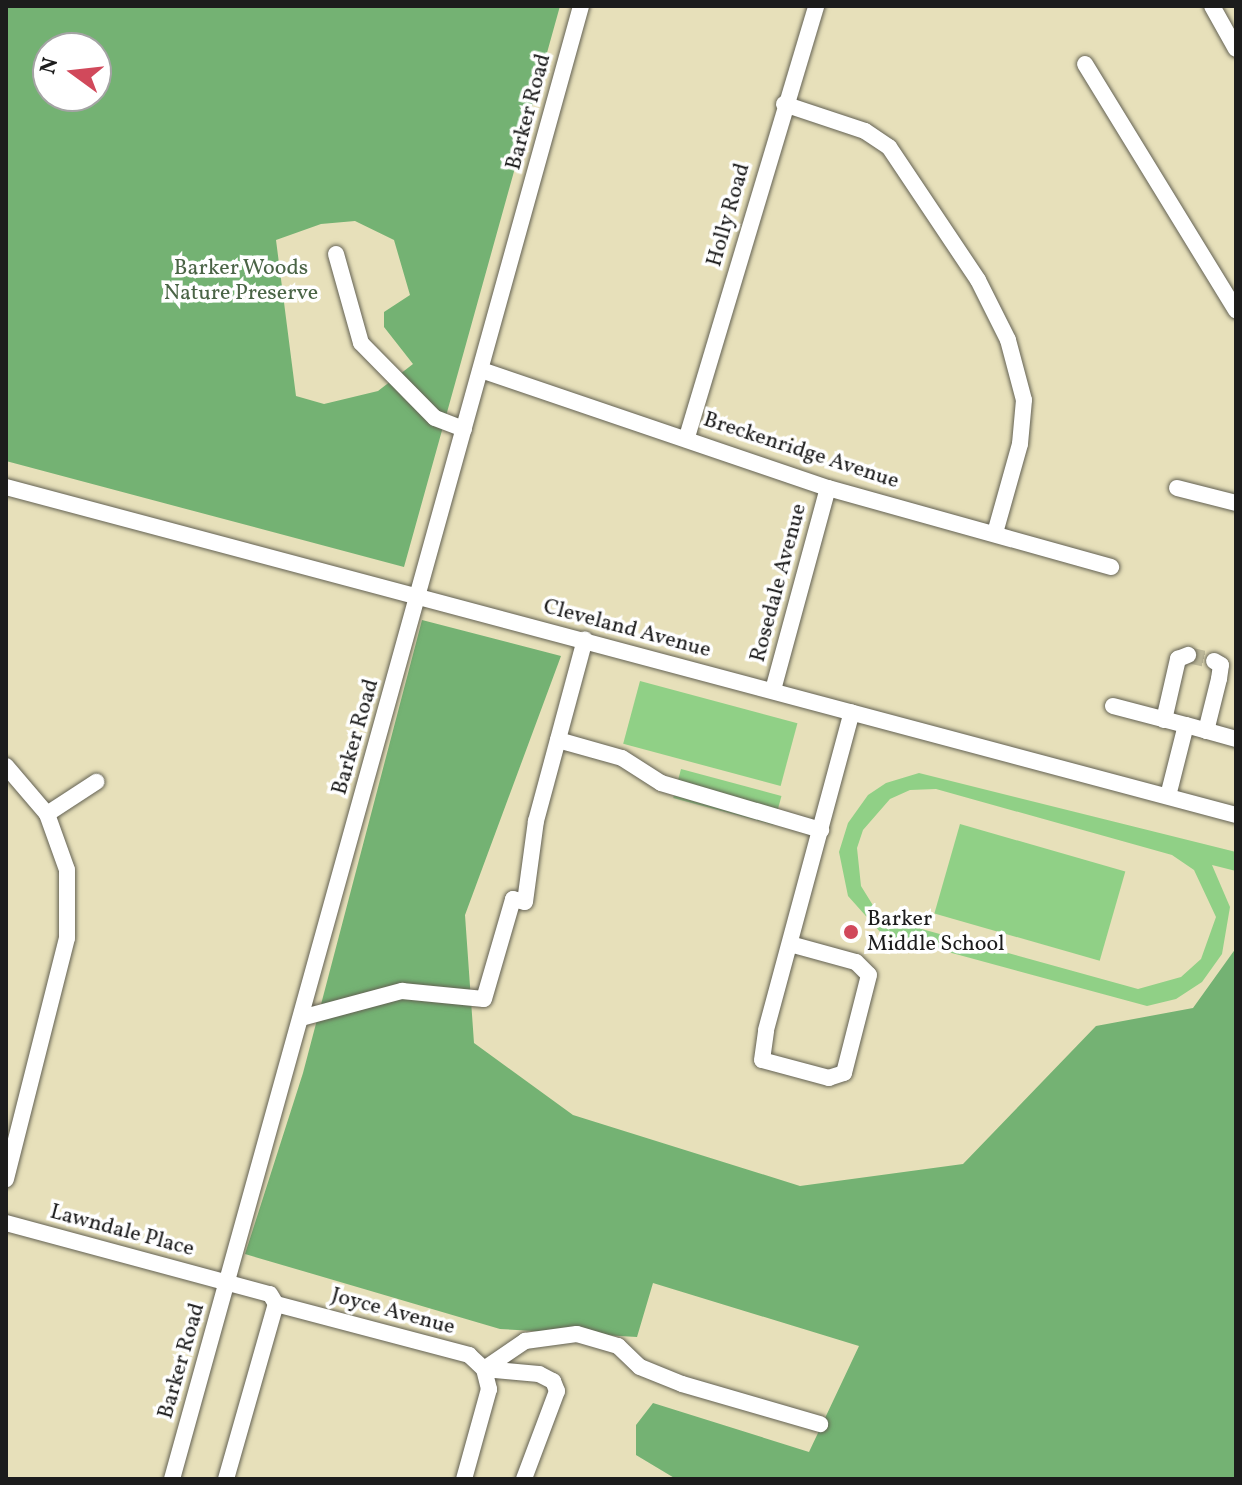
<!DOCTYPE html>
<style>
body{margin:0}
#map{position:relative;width:1242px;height:1485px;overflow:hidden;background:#e7e0ba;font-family:Vollkorn,serif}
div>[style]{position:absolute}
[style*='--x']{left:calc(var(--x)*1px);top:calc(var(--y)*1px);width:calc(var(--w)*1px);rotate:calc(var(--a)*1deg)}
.green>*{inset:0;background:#90d086;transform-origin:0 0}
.forest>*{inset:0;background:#74b273}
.minor-tunnel>*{height:16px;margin-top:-8px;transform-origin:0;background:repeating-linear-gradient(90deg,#beb99a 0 16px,transparent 0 24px)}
.roads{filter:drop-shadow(0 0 2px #636153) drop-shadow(0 0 2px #636153)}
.minor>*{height:16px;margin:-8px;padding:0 8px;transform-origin:8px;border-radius:8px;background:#fff}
.dots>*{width:22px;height:22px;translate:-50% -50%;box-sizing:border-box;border:4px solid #fff;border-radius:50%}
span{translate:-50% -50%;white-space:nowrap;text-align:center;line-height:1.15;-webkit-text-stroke:7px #fff;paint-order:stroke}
.street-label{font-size:22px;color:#1c1c1c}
.park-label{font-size:22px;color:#4a6446}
.poi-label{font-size:22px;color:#1c1c1c}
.left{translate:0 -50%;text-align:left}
.frame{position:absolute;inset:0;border:8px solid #1c1c1c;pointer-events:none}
.north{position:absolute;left:32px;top:32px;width:80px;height:80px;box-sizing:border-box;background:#fff;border:2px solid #a4a4a4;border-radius:50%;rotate:285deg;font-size:22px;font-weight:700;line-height:32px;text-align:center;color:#1c1c1c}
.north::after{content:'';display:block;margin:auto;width:28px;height:36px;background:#d1495b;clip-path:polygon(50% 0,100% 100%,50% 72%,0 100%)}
</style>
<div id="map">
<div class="green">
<div style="left:640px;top:681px;width:163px;height:65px;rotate:15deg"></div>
<div style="left:681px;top:769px;width:104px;height:30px;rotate:15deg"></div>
<div style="clip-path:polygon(evenodd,919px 773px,1236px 852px,1236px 871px,1212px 865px,1230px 907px,1222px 954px,1202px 982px,1176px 999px,1147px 1006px,882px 934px,848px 896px,839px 852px,848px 823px,868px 795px,886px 783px,919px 773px,936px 789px,1172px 855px,1194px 870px,1216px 917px,1201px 959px,1181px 977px,1138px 989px,893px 921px,874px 907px,861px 886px,857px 848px,863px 830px,890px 799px,910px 790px,936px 789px)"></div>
<div style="left:960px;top:824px;width:172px;height:93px;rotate:16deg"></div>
</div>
<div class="forest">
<div style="clip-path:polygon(evenodd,6px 6px,560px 6px,404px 567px,6px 461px,6px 6px,48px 48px,96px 48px,96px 96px,48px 96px,48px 48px,6px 6px,355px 221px,394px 240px,410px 295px,384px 312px,384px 327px,413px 364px,378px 391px,324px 404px,296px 396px,276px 240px,321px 224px,355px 221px)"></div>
<div style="clip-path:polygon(422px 620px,561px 656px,465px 915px,474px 1043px,573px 1115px,800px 1186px,963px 1164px,1096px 1026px,1193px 1008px,1236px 948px,1236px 1479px,676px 1479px,636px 1455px,636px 1425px,653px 1403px,809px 1452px,859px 1346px,653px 1283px,637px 1337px,500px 1329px,245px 1254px,303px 1073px)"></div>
</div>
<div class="minor-tunnel">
<div style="--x:1188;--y:655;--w:27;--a:13"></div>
</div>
<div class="roads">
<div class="minor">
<div style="--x:1212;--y:6;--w:49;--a:60.8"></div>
<div style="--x:1085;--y:64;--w:289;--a:58.5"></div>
<div style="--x:784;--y:104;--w:85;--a:18.4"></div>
<div style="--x:865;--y:131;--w:29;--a:34"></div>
<div style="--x:889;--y:147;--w:160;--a:56.2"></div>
<div style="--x:978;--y:280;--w:67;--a:63.4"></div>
<div style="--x:1008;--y:340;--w:62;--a:75.1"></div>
<div style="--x:1024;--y:400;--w:44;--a:95.2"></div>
<div style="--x:1020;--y:444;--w:92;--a:105.7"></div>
<div style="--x:336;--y:254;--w:92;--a:74.3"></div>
<div style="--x:361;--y:343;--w:105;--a:45.4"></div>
<div style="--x:435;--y:418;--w:31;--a:21"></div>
<div style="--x:481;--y:370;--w:367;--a:18.8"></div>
<div style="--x:828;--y:488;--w:294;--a:15.6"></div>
<div style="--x:687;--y:437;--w:450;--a:-73.3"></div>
<div style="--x:6;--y:487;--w:1273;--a:14.93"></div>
<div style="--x:1177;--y:488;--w:61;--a:14.3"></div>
<div style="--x:773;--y:690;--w:209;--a:-74.8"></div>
<div style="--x:1113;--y:706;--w:75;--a:14.6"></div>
<div style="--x:1164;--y:720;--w:63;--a:-77.1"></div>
<div style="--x:1178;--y:659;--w:11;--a:-22"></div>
<div style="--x:1206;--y:731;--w:54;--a:-76"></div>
<div style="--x:1219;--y:679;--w:14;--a:-82"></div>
<div style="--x:1221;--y:665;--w:8;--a:-150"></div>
<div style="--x:558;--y:740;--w:66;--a:15.7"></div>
<div style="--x:622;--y:758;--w:46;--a:32.7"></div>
<div style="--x:661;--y:783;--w:167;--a:16.4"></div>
<div style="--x:6;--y:766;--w:63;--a:49.5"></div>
<div style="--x:47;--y:814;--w:59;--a:70.3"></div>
<div style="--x:67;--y:870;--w:68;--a:90"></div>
<div style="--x:67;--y:938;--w:249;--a:104.2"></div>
<div style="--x:1168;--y:796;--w:73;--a:-75.8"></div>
<div style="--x:1186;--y:725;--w:52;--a:15.6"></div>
<div style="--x:47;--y:814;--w:59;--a:-33.1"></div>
<div style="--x:790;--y:944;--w:68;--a:15.3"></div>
<div style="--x:856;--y:962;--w:18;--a:45"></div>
<div style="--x:869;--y:975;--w:101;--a:104.3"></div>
<div style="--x:844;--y:1073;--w:16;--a:162"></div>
<div style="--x:829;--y:1078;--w:69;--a:-165"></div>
<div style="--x:762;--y:1060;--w:30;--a:-82"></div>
<div style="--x:766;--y:1030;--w:329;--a:-74.9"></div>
<div style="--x:301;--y:1018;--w:105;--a:-15"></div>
<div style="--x:402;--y:991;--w:82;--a:5.6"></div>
<div style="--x:484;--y:999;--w:104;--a:-73.8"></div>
<div style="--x:513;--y:899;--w:12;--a:14"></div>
<div style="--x:525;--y:902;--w:82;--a:-82.3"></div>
<div style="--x:536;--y:821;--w:188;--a:-74.9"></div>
<div style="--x:6;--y:1223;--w:273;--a:15.1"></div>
<div style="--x:270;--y:1294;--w:12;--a:59"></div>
<div style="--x:276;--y:1304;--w:200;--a:14.8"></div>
<div style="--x:469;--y:1355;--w:21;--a:43"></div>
<div style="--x:484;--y:1369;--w:21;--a:76"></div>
<div style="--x:489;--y:1389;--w:93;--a:105.5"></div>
<div style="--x:484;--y:1369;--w:50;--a:-34.3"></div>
<div style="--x:525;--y:1341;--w:52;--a:-7.7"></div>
<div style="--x:577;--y:1334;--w:43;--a:16.3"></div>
<div style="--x:618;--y:1346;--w:30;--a:44"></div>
<div style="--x:640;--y:1367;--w:45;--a:22"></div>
<div style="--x:682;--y:1384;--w:144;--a:16.2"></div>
<div style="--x:484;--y:1369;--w:55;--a:5.2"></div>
<div style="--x:539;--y:1374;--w:16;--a:27"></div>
<div style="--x:553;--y:1381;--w:11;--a:68"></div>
<div style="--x:557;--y:1391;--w:94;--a:110.6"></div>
<div style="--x:172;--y:1479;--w:1529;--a:-74.48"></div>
<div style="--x:226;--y:1479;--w:182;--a:-74.1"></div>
</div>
</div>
<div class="dots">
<div style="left:851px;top:932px;background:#d1495b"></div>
</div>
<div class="street-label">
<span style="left:529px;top:112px;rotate:-75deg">Barker Road</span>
<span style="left:729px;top:215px;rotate:-74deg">Holly Road</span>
<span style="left:801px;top:451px;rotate:18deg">Breckenridge Avenue</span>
<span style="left:779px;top:583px;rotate:-75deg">Rosedale Avenue</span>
<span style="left:627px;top:629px;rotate:15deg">Cleveland Avenue</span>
<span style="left:356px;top:737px;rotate:-74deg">Barker Road</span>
<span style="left:122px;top:1231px;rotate:15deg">Lawndale Place</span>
<span style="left:393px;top:1312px;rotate:15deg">Joyce Avenue</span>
<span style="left:182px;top:1361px;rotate:-74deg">Barker Road</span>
</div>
<div class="park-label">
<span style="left:241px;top:281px">Barker Woods<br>Nature Preserve</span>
</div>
<div class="poi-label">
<span class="left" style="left:867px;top:932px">Barker<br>Middle School</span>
</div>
<div class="frame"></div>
<div class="north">N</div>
</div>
